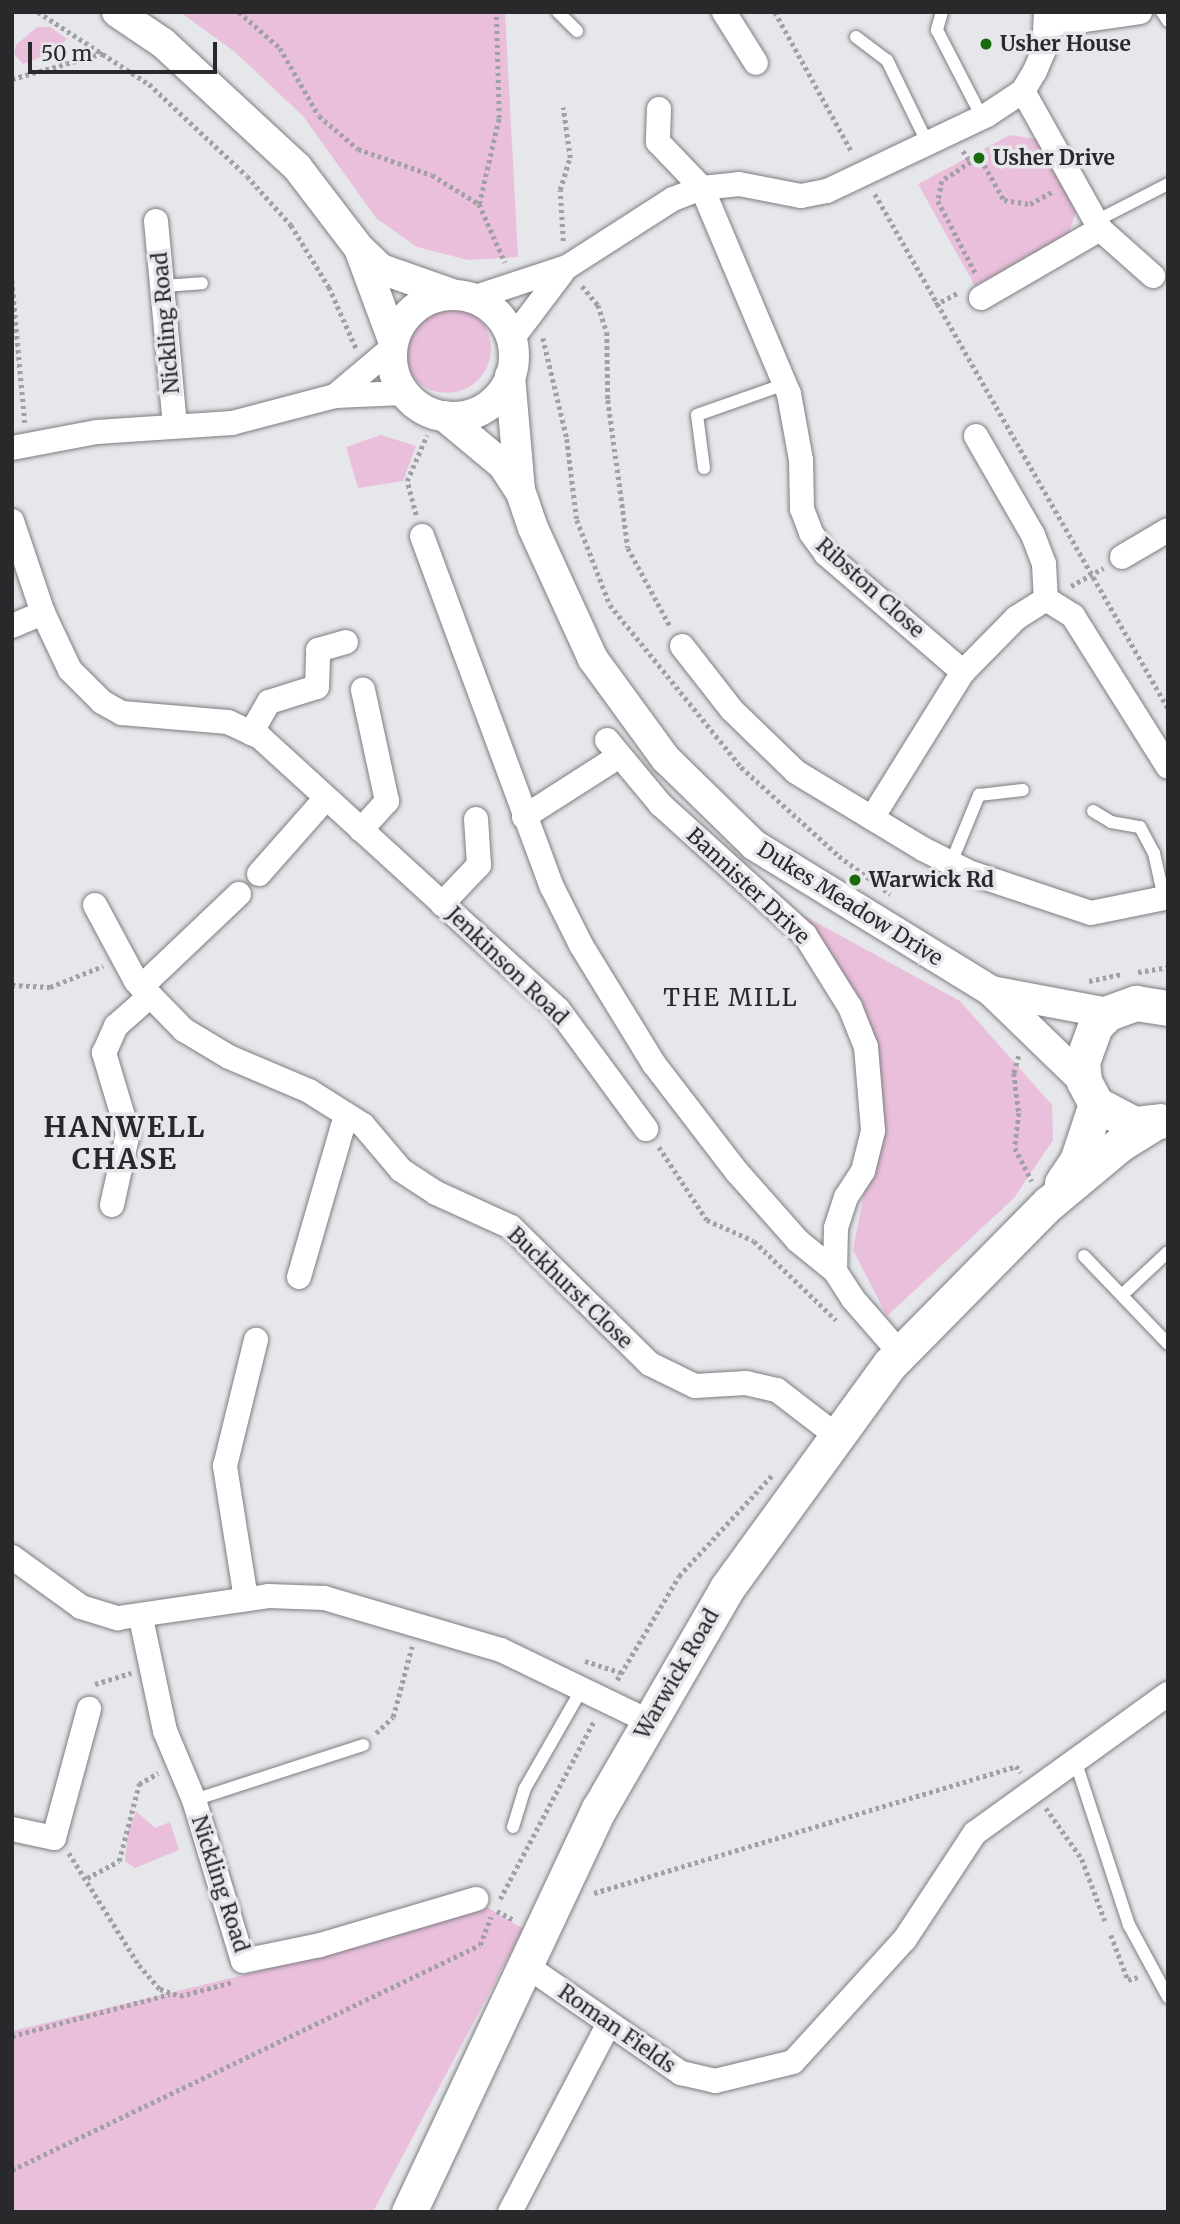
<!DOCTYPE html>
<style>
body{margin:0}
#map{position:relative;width:1180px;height:2224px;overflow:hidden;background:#e6e7eb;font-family:Merriweather,serif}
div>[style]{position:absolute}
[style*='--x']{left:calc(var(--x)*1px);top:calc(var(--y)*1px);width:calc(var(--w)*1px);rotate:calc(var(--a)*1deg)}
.green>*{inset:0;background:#eabfdb}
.round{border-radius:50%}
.path>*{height:4.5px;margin-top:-2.25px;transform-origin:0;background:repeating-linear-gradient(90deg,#a1a1a5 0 3.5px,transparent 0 7px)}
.roads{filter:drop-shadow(0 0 2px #7d7d81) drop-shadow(0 0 2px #7d7d81)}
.service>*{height:12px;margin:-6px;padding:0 6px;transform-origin:6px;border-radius:6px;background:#fff}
.minor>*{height:24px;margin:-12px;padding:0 12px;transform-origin:12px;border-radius:12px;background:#fff}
.tertiary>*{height:30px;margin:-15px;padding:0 15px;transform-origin:15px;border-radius:15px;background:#fff}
.tertiary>.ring{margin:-15px;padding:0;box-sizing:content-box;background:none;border:30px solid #fff;border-radius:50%}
.secondary>*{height:35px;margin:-17.5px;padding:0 17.5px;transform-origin:17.5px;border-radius:17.5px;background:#fff}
.dots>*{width:19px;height:19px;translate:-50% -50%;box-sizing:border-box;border:4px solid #e6e7eb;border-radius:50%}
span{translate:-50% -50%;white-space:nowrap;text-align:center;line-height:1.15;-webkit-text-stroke:7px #e6e7eb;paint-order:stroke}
.poi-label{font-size:21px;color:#29292b;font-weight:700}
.left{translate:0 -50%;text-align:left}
.street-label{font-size:21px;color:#29292b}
.quarter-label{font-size:24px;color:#29292b;letter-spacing:2px}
.district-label{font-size:28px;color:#29292b;font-weight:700;letter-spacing:2px}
.frame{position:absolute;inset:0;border:14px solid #29292b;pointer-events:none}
.scale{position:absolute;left:28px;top:42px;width:189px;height:32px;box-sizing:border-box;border:4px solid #29292b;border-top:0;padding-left:9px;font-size:21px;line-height:24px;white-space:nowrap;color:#29292b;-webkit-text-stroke:5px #e6e7eb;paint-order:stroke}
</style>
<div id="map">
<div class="green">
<div style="clip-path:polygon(180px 12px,505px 12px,518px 257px,468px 260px,417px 247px,376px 218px,303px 116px,235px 52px)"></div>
<div style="clip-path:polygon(37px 27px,50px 27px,67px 39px,54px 52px,23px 64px,14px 54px,16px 45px)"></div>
<div style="clip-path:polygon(1010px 135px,1037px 139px,1076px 211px,1069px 233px,975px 286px,918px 184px)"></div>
<div class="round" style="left:403px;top:305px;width:88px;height:88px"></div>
<div style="clip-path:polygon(381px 435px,416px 446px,403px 481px,358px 488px,346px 447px)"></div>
<div style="clip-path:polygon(799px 913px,960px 1001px,1052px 1105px,1053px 1140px,1014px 1198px,887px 1316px,853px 1250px,883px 1098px,868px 1020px)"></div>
<div style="clip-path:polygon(136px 1811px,155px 1828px,170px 1822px,179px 1850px,135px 1868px,125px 1861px,128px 1832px)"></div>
<div style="clip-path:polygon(487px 1907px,523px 1929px,373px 2212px,12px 2212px,12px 2031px,256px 1972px)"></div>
</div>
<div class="path">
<div style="--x:38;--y:12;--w:132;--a:33"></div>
<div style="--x:149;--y:84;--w:134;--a:43.2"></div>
<div style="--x:247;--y:176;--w:66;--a:48.1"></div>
<div style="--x:291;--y:225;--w:73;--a:58.5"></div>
<div style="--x:329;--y:287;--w:67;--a:66.1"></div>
<div style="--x:239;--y:12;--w:55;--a:41.3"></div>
<div style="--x:280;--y:48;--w:78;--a:60.2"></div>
<div style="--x:319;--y:116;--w:51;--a:40.2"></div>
<div style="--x:358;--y:149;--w:78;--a:19.4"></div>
<div style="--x:432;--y:175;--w:55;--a:31.7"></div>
<div style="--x:479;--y:204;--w:64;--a:65.9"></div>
<div style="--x:775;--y:12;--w:160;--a:61.2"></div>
<div style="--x:12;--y:79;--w:96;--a:-15.8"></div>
<div style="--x:963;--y:151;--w:14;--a:54"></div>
<div style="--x:971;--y:162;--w:10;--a:-17"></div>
<div style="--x:981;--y:159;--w:47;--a:60.7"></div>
<div style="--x:1004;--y:200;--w:26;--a:9"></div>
<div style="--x:1030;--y:204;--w:26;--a:-29"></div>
<div style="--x:971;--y:162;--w:35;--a:147"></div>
<div style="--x:942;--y:181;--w:20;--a:101"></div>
<div style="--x:938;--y:201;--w:82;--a:62.5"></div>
<div style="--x:875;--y:194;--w:592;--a:60.32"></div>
<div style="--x:479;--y:204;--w:88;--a:-76.9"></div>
<div style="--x:499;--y:118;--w:106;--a:-91.6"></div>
<div style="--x:563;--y:241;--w:51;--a:-93.4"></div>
<div style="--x:560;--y:190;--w:34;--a:-73"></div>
<div style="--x:570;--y:158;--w:51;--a:-97.8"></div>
<div style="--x:12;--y:280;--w:143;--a:84.8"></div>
<div style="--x:582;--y:286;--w:25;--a:50"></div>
<div style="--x:598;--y:305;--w:28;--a:72"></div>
<div style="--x:607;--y:332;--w:68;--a:89.2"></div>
<div style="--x:608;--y:400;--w:149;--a:82.3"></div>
<div style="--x:628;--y:548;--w:89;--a:61.7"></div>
<div style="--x:935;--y:305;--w:27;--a:-28"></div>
<div style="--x:543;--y:338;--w:104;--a:76.6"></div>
<div style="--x:567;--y:439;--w:82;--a:83"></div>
<div style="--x:577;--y:520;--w:91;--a:68.8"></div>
<div style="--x:610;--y:605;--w:208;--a:51"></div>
<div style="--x:741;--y:767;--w:132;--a:42.2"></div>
<div style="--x:839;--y:856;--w:64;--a:36.7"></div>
<div style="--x:416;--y:515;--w:35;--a:-105"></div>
<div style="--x:407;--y:481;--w:50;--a:-66.5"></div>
<div style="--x:1071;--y:586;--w:37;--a:-29"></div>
<div style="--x:1138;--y:972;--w:30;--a:-9"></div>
<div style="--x:1089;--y:981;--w:34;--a:-12"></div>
<div style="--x:12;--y:985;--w:38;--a:3"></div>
<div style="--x:50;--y:987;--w:57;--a:-21.6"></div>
<div style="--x:1019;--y:1056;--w:18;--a:106"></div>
<div style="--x:1014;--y:1073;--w:40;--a:82.9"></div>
<div style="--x:1019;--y:1113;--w:35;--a:97"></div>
<div style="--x:1015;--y:1148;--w:37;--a:63"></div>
<div style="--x:659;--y:1147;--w:87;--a:56.7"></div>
<div style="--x:707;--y:1220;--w:51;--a:24.1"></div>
<div style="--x:754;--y:1241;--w:114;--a:43.9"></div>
<div style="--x:585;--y:1661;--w:38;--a:18"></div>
<div style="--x:617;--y:1680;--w:121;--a:-59.2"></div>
<div style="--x:679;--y:1576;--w:139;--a:-47.3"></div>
<div style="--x:95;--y:1684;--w:38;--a:-17"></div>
<div style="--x:376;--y:1733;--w:23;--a:-43"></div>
<div style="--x:393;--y:1717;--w:73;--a:-75"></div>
<div style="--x:1046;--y:1808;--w:62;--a:54.8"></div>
<div style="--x:1082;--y:1859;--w:66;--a:69.6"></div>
<div style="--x:69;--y:1853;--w:132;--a:58"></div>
<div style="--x:139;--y:1965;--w:32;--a:49"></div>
<div style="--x:160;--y:1989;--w:21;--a:19"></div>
<div style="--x:180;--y:1996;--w:55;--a:-14.8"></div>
<div style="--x:87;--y:1878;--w:36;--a:-28"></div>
<div style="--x:119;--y:1861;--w:80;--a:-75.4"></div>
<div style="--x:139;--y:1784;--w:22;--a:-30"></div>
<div style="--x:594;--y:1893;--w:441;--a:-16.7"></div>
<div style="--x:1016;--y:1766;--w:8;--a:50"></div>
<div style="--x:500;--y:1899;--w:201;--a:-62.2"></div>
<div style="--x:497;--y:1911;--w:19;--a:28"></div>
<div style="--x:1111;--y:1935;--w:48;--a:69.3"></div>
<div style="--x:1128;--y:1980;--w:10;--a:-17"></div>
<div style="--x:12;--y:2036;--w:163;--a:-14.9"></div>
<div style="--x:12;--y:2170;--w:519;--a:-25.68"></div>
<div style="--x:480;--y:1945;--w:30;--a:-69"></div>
</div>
<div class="roads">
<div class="service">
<div style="--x:558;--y:12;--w:27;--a:45"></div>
<div style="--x:942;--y:12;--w:19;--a:106"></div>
<div style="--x:937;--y:30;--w:98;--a:62.7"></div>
<div style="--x:1162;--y:12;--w:11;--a:56"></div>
<div style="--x:856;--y:37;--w:39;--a:37"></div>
<div style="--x:887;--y:60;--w:93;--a:64"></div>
<div style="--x:1096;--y:221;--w:81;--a:-27.2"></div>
<div style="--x:163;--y:286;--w:39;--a:-4"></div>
<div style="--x:704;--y:468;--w:53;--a:-97.5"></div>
<div style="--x:697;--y:415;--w:93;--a:-19.4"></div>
<div style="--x:1093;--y:811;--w:21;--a:31"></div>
<div style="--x:1111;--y:822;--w:29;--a:10"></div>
<div style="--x:1140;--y:827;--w:30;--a:62"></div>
<div style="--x:1154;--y:853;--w:46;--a:77.5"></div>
<div style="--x:951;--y:863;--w:74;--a:-67.6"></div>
<div style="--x:979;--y:795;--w:44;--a:-6.5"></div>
<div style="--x:1084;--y:1256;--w:122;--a:46.3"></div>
<div style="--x:1122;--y:1295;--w:63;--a:-43.1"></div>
<div style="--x:1075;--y:1760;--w:174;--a:71.9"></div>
<div style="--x:1129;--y:1925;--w:82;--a:61.6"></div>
<div style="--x:194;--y:1800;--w:178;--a:-18"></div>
<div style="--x:513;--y:1827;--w:39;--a:-73"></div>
<div style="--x:524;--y:1790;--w:119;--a:-60.2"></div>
</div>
<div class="minor">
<div style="--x:724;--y:12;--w:60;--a:57.9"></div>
<div style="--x:1049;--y:25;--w:92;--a:-8.1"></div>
<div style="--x:1023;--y:91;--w:158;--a:60.8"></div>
<div style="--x:1100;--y:229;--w:71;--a:41.6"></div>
<div style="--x:659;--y:109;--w:33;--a:92"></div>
<div style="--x:658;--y:142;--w:64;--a:46.3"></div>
<div style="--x:702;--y:188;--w:224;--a:67.1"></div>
<div style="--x:789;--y:394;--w:67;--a:79.7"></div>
<div style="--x:801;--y:460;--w:49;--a:88.8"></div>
<div style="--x:802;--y:509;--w:26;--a:69"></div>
<div style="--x:811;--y:533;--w:26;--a:54"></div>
<div style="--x:826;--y:554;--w:181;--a:40.7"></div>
<div style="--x:963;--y:672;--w:76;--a:-45.5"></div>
<div style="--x:1016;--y:618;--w:36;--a:-32"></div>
<div style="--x:156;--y:221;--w:206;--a:84.7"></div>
<div style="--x:473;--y:298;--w:99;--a:-18.3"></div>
<div style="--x:567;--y:267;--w:126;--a:-32.7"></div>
<div style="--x:673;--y:199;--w:31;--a:-21"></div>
<div style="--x:702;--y:188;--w:37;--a:-6"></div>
<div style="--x:739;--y:184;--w:63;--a:11"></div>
<div style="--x:801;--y:196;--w:26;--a:-11"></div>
<div style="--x:827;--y:191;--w:177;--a:-25.4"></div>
<div style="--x:987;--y:115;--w:43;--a:-33.7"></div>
<div style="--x:1023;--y:91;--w:23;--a:-59"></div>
<div style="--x:1035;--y:71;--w:23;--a:-67"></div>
<div style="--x:1044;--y:50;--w:38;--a:-87"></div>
<div style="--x:981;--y:298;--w:138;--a:-30.1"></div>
<div style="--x:512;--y:339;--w:83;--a:-52.9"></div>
<div style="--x:335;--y:396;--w:75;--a:-40.1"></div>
<div style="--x:976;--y:436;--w:114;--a:60.1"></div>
<div style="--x:1033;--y:535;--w:31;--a:69"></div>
<div style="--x:1044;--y:564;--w:35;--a:87"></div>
<div style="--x:12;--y:448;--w:86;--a:-10.7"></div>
<div style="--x:97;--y:432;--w:135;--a:-3.8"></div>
<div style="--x:232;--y:423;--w:106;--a:-14.7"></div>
<div style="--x:335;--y:396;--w:69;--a:-2.5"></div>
<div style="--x:12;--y:521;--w:97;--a:71.4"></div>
<div style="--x:43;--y:613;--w:63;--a:64.7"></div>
<div style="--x:70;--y:670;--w:45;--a:45"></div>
<div style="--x:102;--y:702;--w:23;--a:29"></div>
<div style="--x:122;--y:713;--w:106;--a:4.9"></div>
<div style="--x:228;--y:722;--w:35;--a:25"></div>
<div style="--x:260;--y:737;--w:403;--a:42.4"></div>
<div style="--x:558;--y:1009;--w:149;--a:53.7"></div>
<div style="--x:422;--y:536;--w:374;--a:69.7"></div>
<div style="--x:552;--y:887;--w:65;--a:63.4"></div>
<div style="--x:581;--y:945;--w:140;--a:58.5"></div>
<div style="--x:654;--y:1064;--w:136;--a:52.5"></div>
<div style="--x:737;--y:1172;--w:92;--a:48.5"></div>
<div style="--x:798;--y:1241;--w:48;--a:39"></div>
<div style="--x:1122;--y:557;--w:53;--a:-30.4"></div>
<div style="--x:1046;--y:599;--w:32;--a:32"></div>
<div style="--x:1073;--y:616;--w:178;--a:57.8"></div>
<div style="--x:12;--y:626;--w:34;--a:-23"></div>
<div style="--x:682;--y:646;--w:81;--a:52"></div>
<div style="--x:732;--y:710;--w:89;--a:44.1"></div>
<div style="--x:796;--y:772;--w:149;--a:31.2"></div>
<div style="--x:923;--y:849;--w:54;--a:26.6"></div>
<div style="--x:971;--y:873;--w:126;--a:18.4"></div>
<div style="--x:1091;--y:913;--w:75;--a:-11.6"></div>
<div style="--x:251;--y:733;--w:36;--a:-60"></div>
<div style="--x:269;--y:702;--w:50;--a:-17.4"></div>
<div style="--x:317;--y:687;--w:37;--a:-88"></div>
<div style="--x:318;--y:650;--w:29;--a:-16"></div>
<div style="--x:607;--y:740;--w:85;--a:50.3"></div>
<div style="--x:661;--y:805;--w:194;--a:42.1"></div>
<div style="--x:805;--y:935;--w:85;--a:58"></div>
<div style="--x:850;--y:1007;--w:43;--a:68.2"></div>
<div style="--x:866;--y:1047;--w:84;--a:85.2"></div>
<div style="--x:873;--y:1131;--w:41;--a:104"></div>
<div style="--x:863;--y:1171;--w:31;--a:123"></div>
<div style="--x:846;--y:1197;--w:33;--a:108"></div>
<div style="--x:836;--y:1228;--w:43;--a:91.3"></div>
<div style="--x:835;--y:1271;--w:33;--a:57"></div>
<div style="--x:853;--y:1299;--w:73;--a:48.9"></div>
<div style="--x:524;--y:817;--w:112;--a:-32.6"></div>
<div style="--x:872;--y:818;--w:172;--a:-58.1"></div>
<div style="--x:361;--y:830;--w:39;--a:-48"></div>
<div style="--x:387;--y:801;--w:114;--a:-102.2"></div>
<div style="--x:259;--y:874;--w:101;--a:-48.6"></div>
<div style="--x:442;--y:904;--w:54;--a:-46.5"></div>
<div style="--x:479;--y:865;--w:46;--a:-93.7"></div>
<div style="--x:95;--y:905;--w:86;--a:61.7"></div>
<div style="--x:136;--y:981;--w:69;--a:45.6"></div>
<div style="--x:184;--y:1030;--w:52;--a:31"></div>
<div style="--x:229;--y:1057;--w:87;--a:23"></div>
<div style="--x:309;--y:1091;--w:64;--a:32.2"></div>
<div style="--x:363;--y:1125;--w:59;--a:49.8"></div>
<div style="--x:401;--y:1170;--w:42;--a:33.3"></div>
<div style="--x:436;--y:1193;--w:82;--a:24.4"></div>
<div style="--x:511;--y:1227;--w:195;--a:44.6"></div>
<div style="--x:650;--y:1364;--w:50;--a:26.1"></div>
<div style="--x:695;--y:1386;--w:51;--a:-3.4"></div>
<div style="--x:746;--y:1383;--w:32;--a:13"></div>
<div style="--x:777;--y:1390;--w:77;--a:37.6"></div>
<div style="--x:141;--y:987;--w:135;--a:-43.5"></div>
<div style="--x:112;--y:1205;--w:74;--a:-77.5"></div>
<div style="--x:128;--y:1133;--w:84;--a:-106.7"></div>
<div style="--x:104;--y:1053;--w:30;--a:-66"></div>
<div style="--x:116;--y:1026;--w:45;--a:-41.4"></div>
<div style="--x:299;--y:1277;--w:169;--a:-73.8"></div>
<div style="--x:12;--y:1557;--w:85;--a:35.9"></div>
<div style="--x:81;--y:1607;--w:39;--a:17"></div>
<div style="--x:118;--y:1618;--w:152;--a:-8.3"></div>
<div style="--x:268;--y:1596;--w:56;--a:2"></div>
<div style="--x:324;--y:1598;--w:184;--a:16.4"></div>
<div style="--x:501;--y:1650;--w:165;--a:25.8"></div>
<div style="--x:246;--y:1599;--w:135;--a:-99"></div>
<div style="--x:225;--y:1466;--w:130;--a:-76.2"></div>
<div style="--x:141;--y:1618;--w:116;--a:78"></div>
<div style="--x:165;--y:1731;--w:75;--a:67.2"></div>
<div style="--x:194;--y:1800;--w:168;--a:73.1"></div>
<div style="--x:243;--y:1961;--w:79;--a:-11.7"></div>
<div style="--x:320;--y:1945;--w:163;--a:-16.4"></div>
<div style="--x:12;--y:1829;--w:43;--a:12.1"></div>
<div style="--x:54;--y:1838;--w:134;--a:-74.8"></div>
<div style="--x:527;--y:1966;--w:188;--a:34.8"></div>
<div style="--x:681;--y:2073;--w:35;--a:13"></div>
<div style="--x:715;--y:2081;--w:80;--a:-13.7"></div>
<div style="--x:793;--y:2062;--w:166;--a:-47.7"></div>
<div style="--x:905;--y:1939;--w:127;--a:-56.6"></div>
<div style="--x:975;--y:1833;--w:238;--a:-35.8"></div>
<div style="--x:510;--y:2212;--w:211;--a:-62.3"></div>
</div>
<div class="tertiary">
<div style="--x:117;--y:12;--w:55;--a:34"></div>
<div style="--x:163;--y:43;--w:183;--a:42.8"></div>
<div style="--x:297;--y:167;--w:102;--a:52.6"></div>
<div style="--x:359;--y:248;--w:30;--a:44"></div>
<div style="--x:381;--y:269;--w:75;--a:19.4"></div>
<div style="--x:360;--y:251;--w:95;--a:69.7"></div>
<div class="ring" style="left:392px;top:295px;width:92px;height:92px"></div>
<div style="--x:510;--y:376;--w:114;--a:85"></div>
<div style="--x:520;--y:490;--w:40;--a:71.1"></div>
<div style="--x:533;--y:528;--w:144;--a:65.4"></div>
<div style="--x:593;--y:659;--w:124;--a:53.9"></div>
<div style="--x:666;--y:759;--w:123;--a:44.3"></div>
<div style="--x:754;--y:845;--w:278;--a:31.6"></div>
<div style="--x:991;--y:991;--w:129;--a:44.1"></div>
<div style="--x:444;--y:416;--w:77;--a:39.7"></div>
<div style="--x:503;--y:465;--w:30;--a:57"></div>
<div style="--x:991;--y:991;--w:119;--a:10.6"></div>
</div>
<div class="secondary">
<div style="--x:1160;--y:1121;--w:26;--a:173"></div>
<div style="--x:1134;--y:1124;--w:43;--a:-152.2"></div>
<div style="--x:1096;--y:1104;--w:26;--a:-118"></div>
<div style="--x:1084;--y:1081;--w:19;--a:-96"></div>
<div style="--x:1082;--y:1062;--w:38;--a:-70"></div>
<div style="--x:1095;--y:1026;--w:18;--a:-45"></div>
<div style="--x:1108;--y:1013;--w:30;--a:-20"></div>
<div style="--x:1136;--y:1003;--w:32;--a:9"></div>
<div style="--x:1062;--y:1183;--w:27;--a:-56"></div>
<div style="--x:1077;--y:1161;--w:60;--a:-71.6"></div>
<div style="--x:409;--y:2212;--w:446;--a:-64.8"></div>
<div style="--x:599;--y:1809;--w:255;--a:-59.9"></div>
<div style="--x:727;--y:1588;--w:277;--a:-54"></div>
<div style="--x:890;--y:1364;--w:225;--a:-45.4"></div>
<div style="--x:1048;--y:1204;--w:94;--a:-39.8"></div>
<div style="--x:1120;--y:1144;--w:39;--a:-32"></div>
</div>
</div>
<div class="dots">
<div style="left:986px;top:44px;background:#186a0d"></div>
<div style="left:979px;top:158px;background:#186a0d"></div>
<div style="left:855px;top:880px;background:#186a0d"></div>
</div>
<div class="poi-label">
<span class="left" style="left:1000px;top:44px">Usher House</span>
<span class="left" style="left:993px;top:158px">Usher Drive</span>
<span class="left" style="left:869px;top:880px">Warwick Rd</span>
</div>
<div class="street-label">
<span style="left:166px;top:323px;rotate:-95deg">Nickling Road</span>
<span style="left:870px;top:588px;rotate:42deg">Ribston Close</span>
<span style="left:748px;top:886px;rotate:43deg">Bannister Drive</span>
<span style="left:850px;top:904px;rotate:32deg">Dukes Meadow Drive</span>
<span style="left:507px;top:966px;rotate:44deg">Jenkinson Road</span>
<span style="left:570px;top:1288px;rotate:44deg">Buckhurst Close</span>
<span style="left:677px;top:1674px;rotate:-60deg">Warwick Road</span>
<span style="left:220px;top:1884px;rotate:72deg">Nickling Road</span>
<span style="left:617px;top:2029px;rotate:35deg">Roman Fields</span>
</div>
<div class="quarter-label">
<span style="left:731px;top:998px">THE MILL</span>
</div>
<div class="district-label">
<span style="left:125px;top:1143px">HANWELL<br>CHASE</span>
</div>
<div class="frame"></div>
<div class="scale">50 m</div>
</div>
